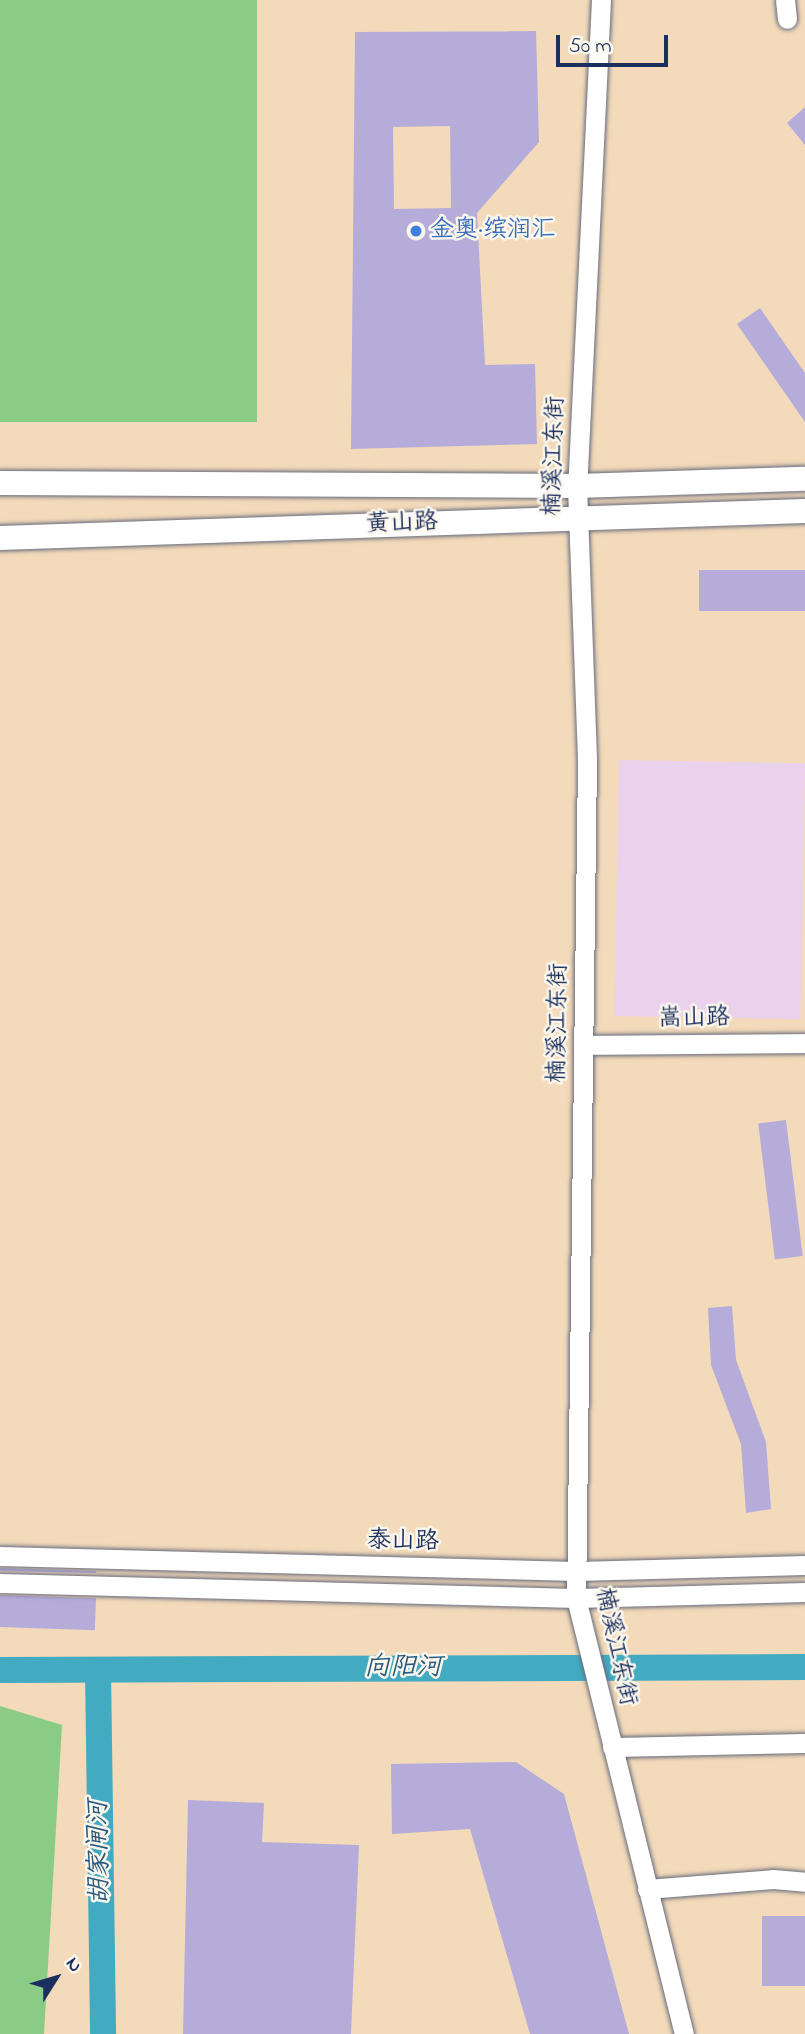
<!DOCTYPE html>
<meta charset="utf-8">
<style>
body{margin:0}
#map{position:relative;width:805px;height:2034px;overflow:hidden;background:#f3daba;font-family:"Indie Flower","LXGW WenKai TC",sans-serif}
div>[style]{position:absolute}
[style*='--x']{left:calc(var(--x)*1px);top:calc(var(--y)*1px);width:calc(var(--w)*1px);rotate:calc(var(--a)*1deg)}
.built>*{inset:0;background:#ead1ec;transform-origin:0 0}
.green>*{inset:0;background:#8acc85;transform-origin:0 0}
.river>*{height:26px;margin:-13px;padding:0 13px;transform-origin:13px;border-radius:13px;background:#42abc2}
.building>*{inset:0;background:#b5acda;transform-origin:0 0}
.roads{filter:drop-shadow(0 0 2px #676b7e) drop-shadow(0 0 2px #676b7e)}
.minor>*{height:19px;margin:-9.5px;padding:0 9.5px;transform-origin:9.5px;border-radius:9.5px;background:#fff}
.major>*{height:24px;margin:-12px;padding:0 12px;transform-origin:12px;border-radius:12px;background:#fff}
.dots>*{width:19px;height:19px;translate:-50% -50%;box-sizing:border-box;border:4px solid #fbf7ec;border-radius:50%}
span{translate:-50% -50%;white-space:nowrap;text-align:center;line-height:1.15;-webkit-text-stroke:5px #fbf7ec;paint-order:stroke}
.shop-label{font-size:24px;color:#366cbe}
.left{translate:0 -50%;text-align:left}
.street-label{font-size:24px;color:#1b2f5e}
.water-label{font-size:26px;color:#295a81;font-style:italic}
.north{position:absolute;left:21px;top:1943px;width:70px;height:70px;-webkit-text-stroke:5px #fbf7ec;paint-order:stroke;rotate:53deg;font-size:19px;font-weight:700;line-height:28px;text-align:center;color:#1b2f5e}
.north::after{content:'';display:block;margin:auto;width:24px;height:32px;background:#1b2f5e;clip-path:polygon(50% 0,100% 100%,50% 72%,0 100%)}
.scale{position:absolute;left:556px;top:35px;width:112px;height:32px;box-sizing:border-box;border:4px solid #1b2f5e;border-top:0;padding-left:9px;font-size:21px;line-height:24px;white-space:nowrap;color:#1b2f5e;-webkit-text-stroke:5px #fbf7ec;paint-order:stroke}
</style>
<div id="map">
<div class="built">
<div style="left:619px;top:760px;width:186px;height:256px;rotate:1deg"></div>
</div>
<div class="green">
<div style="left:0;top:0;width:257px;height:422px"></div>
<div style="clip-path:polygon(0 1706px,62px 1725px,44px 2034px,0 2034px)"></div>
</div>
<div class="river">
<div style="--x:0;--y:1670;--w:805;--a:-0.21"></div>
<div style="--x:98;--y:1670;--w:364;--a:89.2"></div>
</div>
<div class="building">
<div style="clip-path:polygon(evenodd,536px 31px,539px 142px,477px 213px,485px 365px,535px 364px,537px 444px,351px 449px,355px 32px,536px 31px,450px 126px,451px 208px,394px 209px,393px 127px,450px 126px)"></div>
<div style="clip-path:polygon(805px 107px,805px 145px,787px 123px)"></div>
<div style="clip-path:polygon(760px 308px,805px 373px,805px 422px,737px 324px)"></div>
<div style="left:699px;top:570px;width:106px;height:41px"></div>
<div style="left:786px;top:1120px;width:137px;height:28px;rotate:83deg"></div>
<div style="clip-path:polygon(732px 1306px,736px 1360px,766px 1442px,771px 1509px,746px 1513px,741px 1444px,711px 1365px,708px 1308px)"></div>
<div style="clip-path:polygon(0 1568px,96px 1571px,96px 1573px,0 1571px)"></div>
<div style="left:0;top:1595px;width:96px;height:32px;rotate:2deg"></div>
<div style="clip-path:polygon(516px 1762px,564px 1794px,629px 2034px,530px 2034px,470px 1829px,392px 1834px,391px 1764px)"></div>
<div style="clip-path:polygon(188px 1800px,264px 1803px,262px 1842px,359px 1845px,351px 2034px,183px 2034px)"></div>
<div style="left:805px;top:1916px;width:70px;height:43px;rotate:90deg"></div>
</div>
<div class="roads">
<div class="minor">
<div style="--x:601;--y:0;--w:487;--a:92.8"></div>
<div style="--x:577;--y:486;--w:274;--a:87.9"></div>
<div style="--x:587;--y:760;--w:838;--a:90.75"></div>
<div style="--x:576;--y:1598;--w:449;--a:76.1"></div>
<div style="--x:785;--y:0;--w:19;--a:84"></div>
<div style="--x:583;--y:1045;--w:222;--a:-0.5"></div>
<div style="--x:0;--y:1556;--w:576;--a:1.49"></div>
<div style="--x:576;--y:1571;--w:229;--a:-1.5"></div>
<div style="--x:0;--y:1583;--w:576;--a:1.49"></div>
<div style="--x:576;--y:1598;--w:229;--a:-1.5"></div>
<div style="--x:612;--y:1747;--w:193;--a:-1.2"></div>
<div style="--x:647;--y:1889;--w:126;--a:-4.5"></div>
<div style="--x:773;--y:1879;--w:32;--a:5"></div>
</div>
<div class="major">
<div style="--x:0;--y:483;--w:577;--a:0.3"></div>
<div style="--x:577;--y:486;--w:228;--a:-1.8"></div>
<div style="--x:0;--y:538;--w:805;--a:-1.92"></div>
</div>
</div>
<div class="dots">
<div style="left:416px;top:231px;background:#3f7fe0"></div>
</div>
<div class="shop-label">
<span class="left" style="left:430px;top:231px">金奥·缤润汇</span>
</div>
<div class="street-label">
<span style="left:555px;top:456px;rotate:-88deg">楠溪江东街</span>
<span style="left:402px;top:524px;rotate:-2deg">黄山路</span>
<span style="left:694px;top:1019px;rotate:-1deg">嵩山路</span>
<span style="left:559px;top:1023px;rotate:-89deg">楠溪江东街</span>
<span style="left:403px;top:1542px;rotate:1deg">泰山路</span>
<span style="left:615px;top:1647px;rotate:78deg">楠溪江东街</span>
</div>
<div class="water-label">
<span style="left:403px;top:1669px">向阳河</span>
<span style="left:101px;top:1852px;rotate:-91deg">胡家闸河</span>
</div>
<div class="north">N</div>
<div class="scale">50 m</div>
</div>
